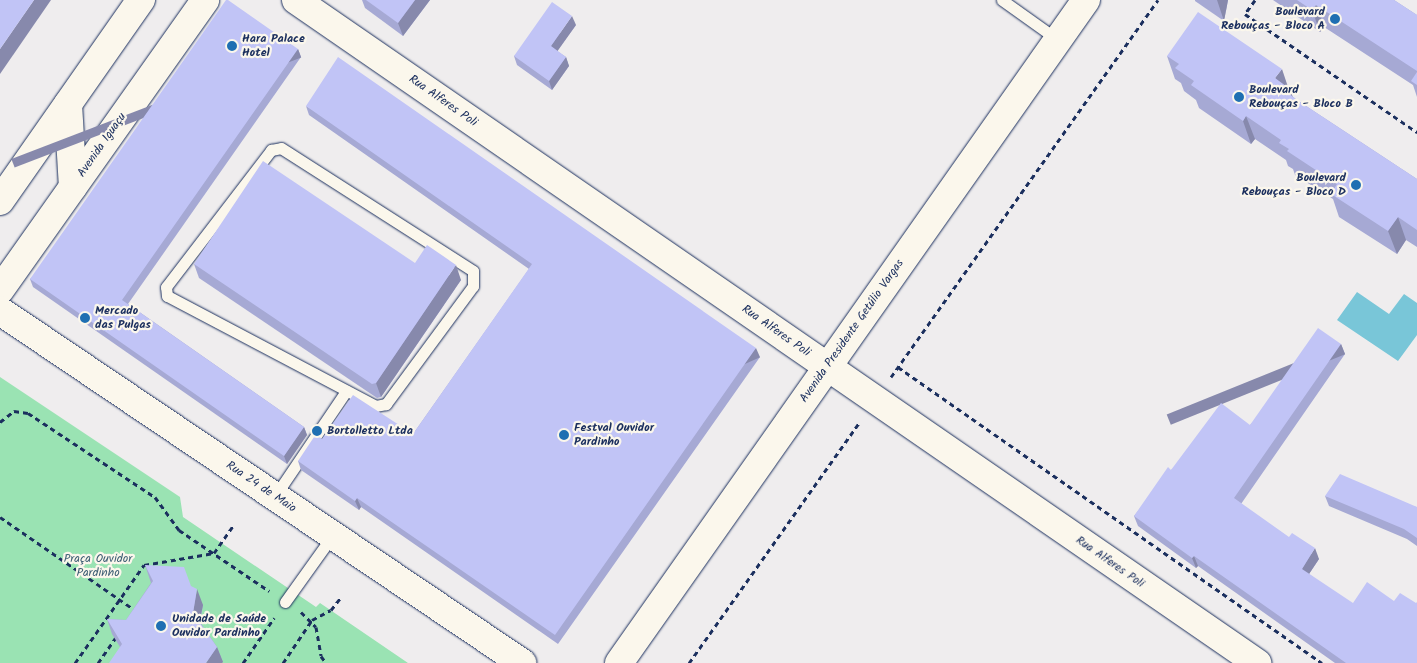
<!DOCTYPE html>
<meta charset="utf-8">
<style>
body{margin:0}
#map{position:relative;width:1417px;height:663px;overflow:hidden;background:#efedee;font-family:Kalam,sans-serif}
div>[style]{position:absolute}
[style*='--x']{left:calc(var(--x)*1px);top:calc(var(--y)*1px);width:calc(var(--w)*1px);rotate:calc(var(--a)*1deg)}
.green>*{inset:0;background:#9ae3b3}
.water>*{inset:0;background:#79c6d8}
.path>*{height:3px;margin-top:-1.5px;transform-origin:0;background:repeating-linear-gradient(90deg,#1b2f5e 0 5px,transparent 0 9px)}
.roads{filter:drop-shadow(0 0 1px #1b2f5e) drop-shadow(0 0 1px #1b2f5e)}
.lane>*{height:11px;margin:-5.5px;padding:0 5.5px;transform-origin:5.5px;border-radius:5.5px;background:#fbf7ec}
.secondary>*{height:28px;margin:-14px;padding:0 14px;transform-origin:14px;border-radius:14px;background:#fbf7ec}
.wall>*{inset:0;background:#a6a9d4}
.shaded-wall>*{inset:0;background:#8789ac;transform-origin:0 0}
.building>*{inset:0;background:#c1c4f6}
.dots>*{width:14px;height:14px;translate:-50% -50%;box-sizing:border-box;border:2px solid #fbf7ec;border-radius:50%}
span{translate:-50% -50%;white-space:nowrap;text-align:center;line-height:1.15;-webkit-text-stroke:4.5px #fbf7ec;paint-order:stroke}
.poi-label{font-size:12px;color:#1b2f5e;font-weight:700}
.right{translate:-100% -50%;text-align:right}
.left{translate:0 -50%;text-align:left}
.street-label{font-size:12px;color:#1b2f5e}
.park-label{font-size:12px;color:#3b5c73}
</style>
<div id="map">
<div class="green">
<div style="clip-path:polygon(0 377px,180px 497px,183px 517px,316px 607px,320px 603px,408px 663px,0 663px)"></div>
</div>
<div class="water">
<div style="clip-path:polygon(1357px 292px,1389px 314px,1404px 294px,1417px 303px,1417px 335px,1398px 361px,1337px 320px)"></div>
</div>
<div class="path">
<div style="--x:1255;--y:0;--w:17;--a:126"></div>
<div style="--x:1245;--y:14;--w:209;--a:34.5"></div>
<div style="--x:898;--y:367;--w:517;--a:34.92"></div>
<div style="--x:891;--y:377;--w:462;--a:-54.7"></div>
<div style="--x:0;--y:422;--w:18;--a:-38"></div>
<div style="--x:14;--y:411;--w:14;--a:8"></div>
<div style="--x:28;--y:413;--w:152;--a:33.5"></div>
<div style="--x:155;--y:497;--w:41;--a:54"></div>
<div style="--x:179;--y:530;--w:109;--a:34.1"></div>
<div style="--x:0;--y:517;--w:164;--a:34.6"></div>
<div style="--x:301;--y:612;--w:21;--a:45"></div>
<div style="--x:316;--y:627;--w:29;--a:80"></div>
<div style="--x:321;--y:656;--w:9;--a:54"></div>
<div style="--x:75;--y:663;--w:120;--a:-54.9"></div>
<div style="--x:144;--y:565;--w:71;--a:-9.7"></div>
<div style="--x:214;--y:553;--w:35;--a:-55"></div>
<div style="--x:98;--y:663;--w:33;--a:-55"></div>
<div style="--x:243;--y:663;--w:55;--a:-55.4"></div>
<div style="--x:283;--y:663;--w:52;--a:-56"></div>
<div style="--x:312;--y:620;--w:21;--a:-28"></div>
<div style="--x:331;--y:610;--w:16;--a:-52"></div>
<div style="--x:689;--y:663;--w:294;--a:-54.7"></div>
</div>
<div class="roads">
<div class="lane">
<div style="--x:1002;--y:0;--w:69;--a:35.5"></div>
<div style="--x:281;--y:148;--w:228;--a:32.6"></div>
<div style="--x:473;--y:271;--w:15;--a:90"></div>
<div style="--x:473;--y:286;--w:147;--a:126.4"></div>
<div style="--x:386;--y:404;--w:10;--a:169"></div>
<div style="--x:376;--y:406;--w:236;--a:-152.2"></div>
<div style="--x:167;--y:296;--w:9;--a:-96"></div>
<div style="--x:166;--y:287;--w:173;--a:-52.5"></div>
<div style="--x:271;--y:150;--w:10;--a:-11"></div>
<div style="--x:275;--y:496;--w:127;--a:-55.9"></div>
<div style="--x:285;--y:602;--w:82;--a:-54.4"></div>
</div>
<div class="secondary">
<div style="--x:296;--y:0;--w:1168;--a:34.6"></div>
<div style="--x:68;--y:104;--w:83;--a:86.6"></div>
<div style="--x:0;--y:201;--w:246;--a:-55"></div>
<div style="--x:0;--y:290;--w:355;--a:-54.7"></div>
<div style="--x:0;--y:311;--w:630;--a:33.99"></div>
<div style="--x:619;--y:663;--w:811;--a:-54.84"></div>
</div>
</div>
<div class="wall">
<div style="clip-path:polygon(362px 0,430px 0,403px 36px,365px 8px)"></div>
<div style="clip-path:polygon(1195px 0,1228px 0,1224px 21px,1195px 1px)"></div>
<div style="clip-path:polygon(1273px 0,1394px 0,1417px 15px,1417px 97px,1413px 85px,1324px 27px,1320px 32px)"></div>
<div style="clip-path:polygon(576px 25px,557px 51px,566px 57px,569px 66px,552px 90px,517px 65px,514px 56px)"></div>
<div style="clip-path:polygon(298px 49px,301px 57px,128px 304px,304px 427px,307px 435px,287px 464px,33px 287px,30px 279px)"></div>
<div style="clip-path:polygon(1167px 56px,1288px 88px,1292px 96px,1297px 100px,1417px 179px,1417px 247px,1406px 240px,1397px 254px,1339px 217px,1333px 199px,1295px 175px,1293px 169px,1288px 166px,1286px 160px,1255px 139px,1251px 144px,1199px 108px,1196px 100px,1184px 91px,1181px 83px,1175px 79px)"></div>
<div style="clip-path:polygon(306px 106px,760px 357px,558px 644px,361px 507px,359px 510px,301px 470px,298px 461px,413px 434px,529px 269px,309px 115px)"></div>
<div style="clip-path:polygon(415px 263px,461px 280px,381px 397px,377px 398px,199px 278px,194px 264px)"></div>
<div style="clip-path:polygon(1341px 344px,1345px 354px,1241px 504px,1319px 559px,1309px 574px,1417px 663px,1335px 663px,1198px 566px,1196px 568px,1138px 526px,1134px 516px,1171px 470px,1250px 425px)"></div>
<div style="clip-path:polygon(1325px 496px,1417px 507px,1417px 546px,1407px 539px,1329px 506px)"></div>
<div style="clip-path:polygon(145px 565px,191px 586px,203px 605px,200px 622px,217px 647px,223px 662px,120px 647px,112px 634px,107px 619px,126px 620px,151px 583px)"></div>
</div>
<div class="shaded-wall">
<div style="clip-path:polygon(34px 0,51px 0,0 74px,0 49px)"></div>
<div style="clip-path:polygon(415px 0,430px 0,403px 36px,398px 23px)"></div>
<div style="clip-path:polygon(1217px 0,1228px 0,1224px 21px)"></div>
<div style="clip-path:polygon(1316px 5px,1324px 27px,1320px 32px,1312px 10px)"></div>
<div style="clip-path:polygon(572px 16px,576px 25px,554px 56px,551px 46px)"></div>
<div style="left:298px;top:49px;width:9px;height:307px;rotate:69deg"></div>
<div style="clip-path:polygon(566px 57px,569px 66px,552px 90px,549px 81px)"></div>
<div style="clip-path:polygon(1282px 69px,1289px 90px,1290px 89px,1298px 112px,1275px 78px)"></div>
<div style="clip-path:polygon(1246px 116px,1255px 139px,1251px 144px,1243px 121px)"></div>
<div style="clip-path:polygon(1398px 217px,1406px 240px,1397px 254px,1388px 231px)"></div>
<div style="clip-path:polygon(456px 265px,461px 280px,381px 397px,376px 383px)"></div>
<div style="left:1341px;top:344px;width:11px;height:188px;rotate:68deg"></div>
<div style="left:756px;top:348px;width:10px;height:350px;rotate:66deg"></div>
<div style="clip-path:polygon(304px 427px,307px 435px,287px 464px,284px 456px)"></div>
<div style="clip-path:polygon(357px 498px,361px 507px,359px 510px,355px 501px)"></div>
<div style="clip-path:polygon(1315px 548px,1319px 559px,1305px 580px,1302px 569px)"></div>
<div style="clip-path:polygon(1194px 556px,1198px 566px,1196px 568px,1192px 558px)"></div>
<div style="clip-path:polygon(197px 589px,203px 605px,198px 628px,193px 613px)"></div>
<div style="clip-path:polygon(217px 647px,223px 662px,222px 663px,206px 663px)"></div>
</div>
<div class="building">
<div style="clip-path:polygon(0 0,34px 0,0 49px)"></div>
<div style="clip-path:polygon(226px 0,228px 0,298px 49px,122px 300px,304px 427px,284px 456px,30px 279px)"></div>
<div style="clip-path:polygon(366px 0,415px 0,398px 23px)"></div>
<div style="clip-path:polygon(1297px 0,1394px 0,1417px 15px,1417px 71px,1316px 5px,1312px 10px)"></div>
<div style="clip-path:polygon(552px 2px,572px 16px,551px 46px,566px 57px,549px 81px,514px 56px)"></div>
<div style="clip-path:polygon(1198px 12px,1282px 69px,1275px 78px,1290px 89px,1287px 92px,1297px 100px,1417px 179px,1417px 230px,1398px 217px,1388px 231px,1331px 194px,1337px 184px,1287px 151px,1289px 149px,1279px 143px,1281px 140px,1246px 116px,1243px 121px,1191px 85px,1194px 81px,1175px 68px,1179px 64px,1167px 56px)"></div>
<div style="clip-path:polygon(338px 57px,756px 348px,555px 635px,357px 498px,355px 501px,298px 461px,316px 434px,322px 439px,353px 395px,413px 434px,532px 264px,306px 106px)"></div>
<div style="clip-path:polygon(1417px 72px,1417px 85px,1411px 81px)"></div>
<div style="clip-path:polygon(263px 161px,415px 263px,427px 245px,456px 265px,376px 383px,372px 384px,194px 264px)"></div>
<div style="clip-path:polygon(1318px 328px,1341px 344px,1234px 498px,1289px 537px,1292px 533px,1315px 548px,1302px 569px,1353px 603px,1367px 582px,1394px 601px,1400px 593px,1416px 603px,1417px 602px,1417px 663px,1346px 663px,1194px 556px,1192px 558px,1134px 516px,1168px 467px,1171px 470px,1221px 403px,1250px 425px)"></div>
<div style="clip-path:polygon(1340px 474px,1417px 507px,1417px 538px,1404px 529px,1325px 496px)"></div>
<div style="clip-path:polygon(145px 565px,184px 567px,191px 586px,197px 589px,193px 613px,217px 647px,206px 663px,109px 663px,122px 644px,107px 619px,126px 620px,153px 581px)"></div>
</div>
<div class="dots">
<div style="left:1335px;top:19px;background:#1f6fb2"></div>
<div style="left:232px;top:46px;background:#1f6fb2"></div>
<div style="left:1239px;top:97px;background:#1f6fb2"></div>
<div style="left:1356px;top:185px;background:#1f6fb2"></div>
<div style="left:85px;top:318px;background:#1f6fb2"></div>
<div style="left:317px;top:431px;background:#1f6fb2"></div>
<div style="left:564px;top:435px;background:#1f6fb2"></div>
<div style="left:161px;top:626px;background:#1f6fb2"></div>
</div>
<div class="poi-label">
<span class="right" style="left:1325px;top:19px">Boulevard<br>Rebouças - Bloco A</span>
<span class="left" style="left:242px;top:46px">Hara Palace<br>Hotel</span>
<span class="left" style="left:1249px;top:97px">Boulevard<br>Rebouças - Bloco B</span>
<span class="right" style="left:1346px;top:185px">Boulevard<br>Rebouças - Bloco D</span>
<span class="left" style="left:95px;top:318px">Mercado<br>das Pulgas</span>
<span class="left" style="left:574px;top:435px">Festval Ouvidor<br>Pardinho</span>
<span class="left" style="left:327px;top:431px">Bortolletto Ltda</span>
<span class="left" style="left:172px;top:626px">Unidade de Saúde<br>Ouvidor Pardinho</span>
</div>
<div class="street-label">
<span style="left:443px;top:101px;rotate:35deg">Rua Alferes Poli</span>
<span style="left:102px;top:145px;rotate:-55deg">Avenida Iguaçu</span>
<span style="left:776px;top:331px;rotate:35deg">Rua Alferes Poli</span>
<span style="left:852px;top:331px;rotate:-55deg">Avenida Presidente Getúlio Vargas</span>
<span style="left:261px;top:487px;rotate:34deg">Rua 24 de Maio</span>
<span style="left:1110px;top:562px;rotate:35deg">Rua Alferes Poli</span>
</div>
<div class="park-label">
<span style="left:98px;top:566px">Praça Ouvidor<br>Pardinho</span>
</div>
</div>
